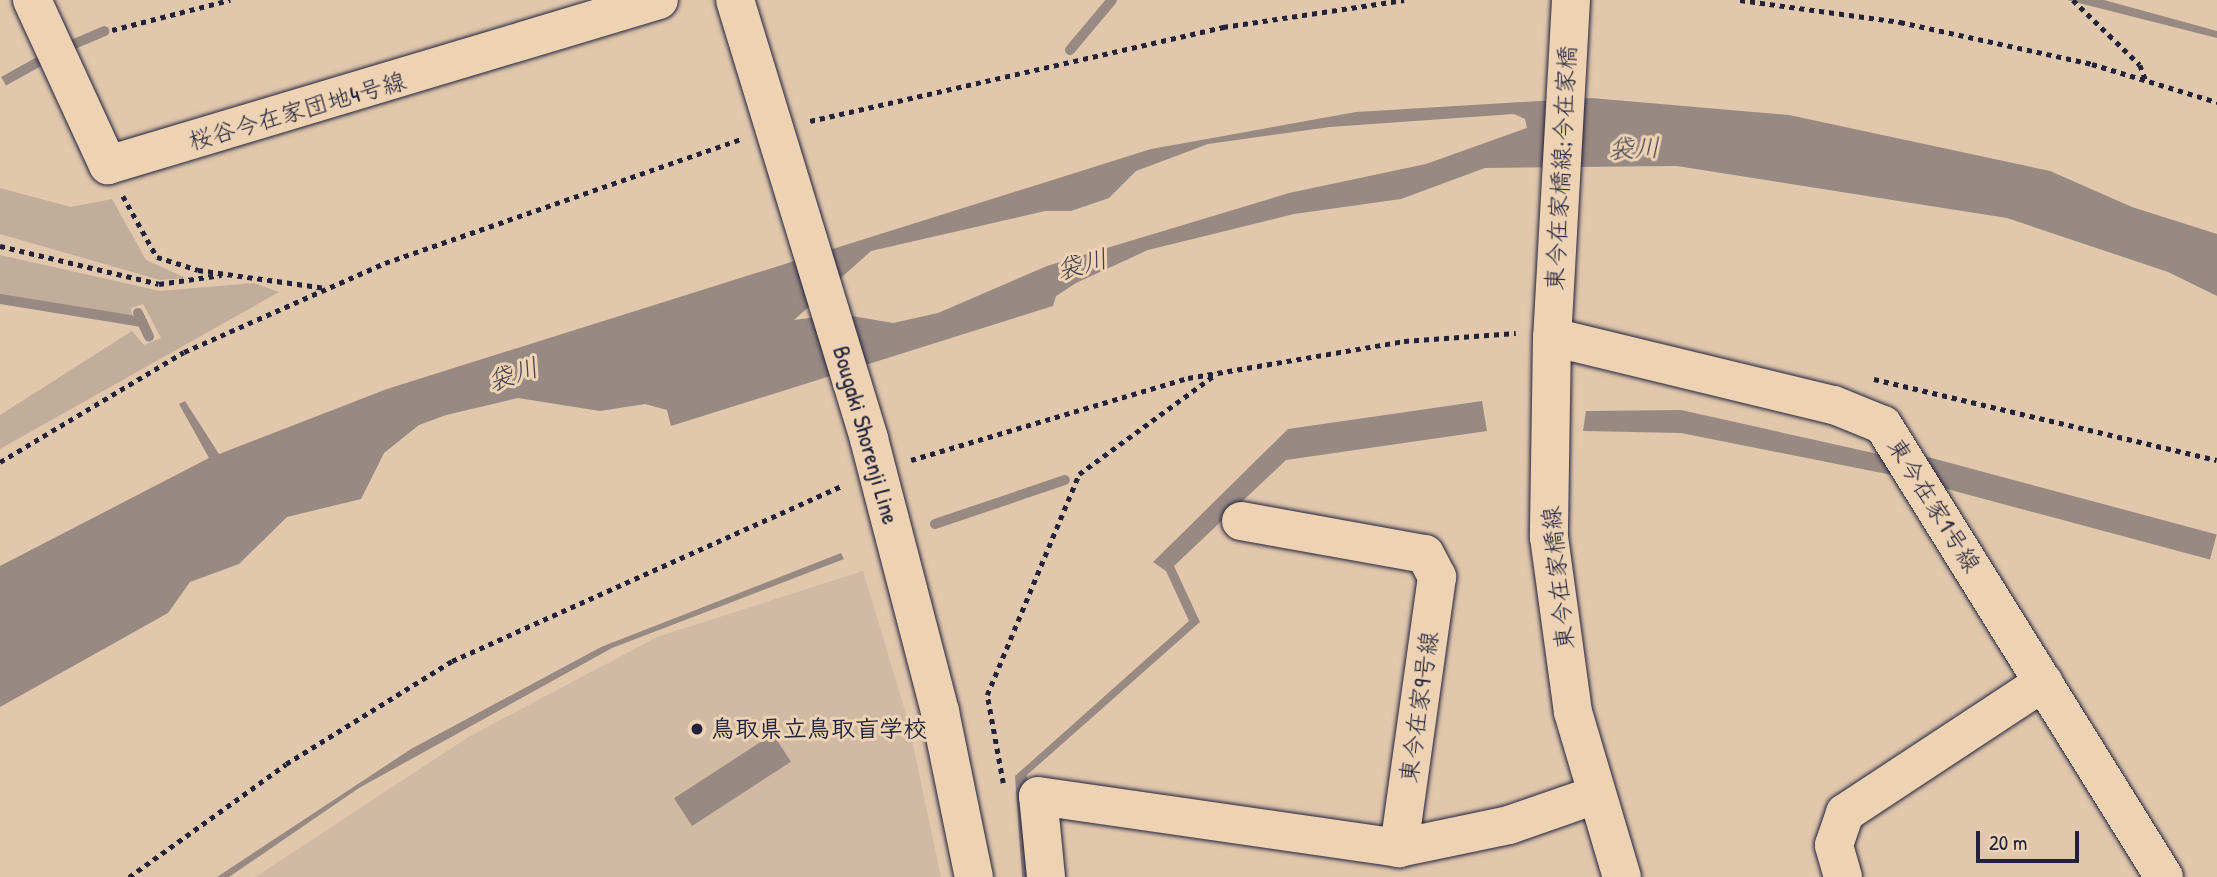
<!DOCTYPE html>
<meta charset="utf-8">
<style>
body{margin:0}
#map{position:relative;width:2217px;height:877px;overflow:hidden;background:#e1c8ad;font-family:"Patrick Hand","Klee One",sans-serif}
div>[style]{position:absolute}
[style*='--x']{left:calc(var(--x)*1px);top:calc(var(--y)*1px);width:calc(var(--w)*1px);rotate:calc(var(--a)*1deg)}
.built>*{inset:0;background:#d1baa3}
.green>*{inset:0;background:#c1ad9a}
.water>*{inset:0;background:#988982;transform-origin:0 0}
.stream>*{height:10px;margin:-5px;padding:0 5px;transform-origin:5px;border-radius:5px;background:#988982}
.path>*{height:4.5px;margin-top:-2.25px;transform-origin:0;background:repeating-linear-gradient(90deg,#22223b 0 5px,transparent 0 10px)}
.roads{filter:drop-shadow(0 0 2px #22223b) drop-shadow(0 0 2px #22223b)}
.minor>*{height:38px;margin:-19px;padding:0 19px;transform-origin:19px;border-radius:19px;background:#edd3b4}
.major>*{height:38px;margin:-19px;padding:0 19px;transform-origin:19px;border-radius:19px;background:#edd3b4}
.dots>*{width:19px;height:19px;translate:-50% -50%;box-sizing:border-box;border:4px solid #edd3b4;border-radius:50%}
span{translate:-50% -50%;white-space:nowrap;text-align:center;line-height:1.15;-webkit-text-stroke:6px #edd3b4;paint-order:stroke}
.street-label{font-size:24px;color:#22223b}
.poi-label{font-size:24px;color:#22223b;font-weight:700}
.left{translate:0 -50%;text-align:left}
.water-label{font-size:26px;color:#454150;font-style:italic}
.scale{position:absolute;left:1976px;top:831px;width:103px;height:32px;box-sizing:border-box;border:4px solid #22223b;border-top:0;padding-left:9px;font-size:21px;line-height:24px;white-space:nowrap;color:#22223b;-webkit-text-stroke:5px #edd3b4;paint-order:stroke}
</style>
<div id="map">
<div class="built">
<div style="clip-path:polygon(863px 571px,908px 721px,941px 877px,255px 877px,470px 736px,657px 637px)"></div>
</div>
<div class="green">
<div style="clip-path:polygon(0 188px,71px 207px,112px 199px,146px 260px,186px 278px,160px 280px,0 234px)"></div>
<div style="clip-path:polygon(0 255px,160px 291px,254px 283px,279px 292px,0 449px,0 415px,132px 331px,144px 345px,161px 338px,143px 304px,131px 308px,132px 317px,0 295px)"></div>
</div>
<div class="water">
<div style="clip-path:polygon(2067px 0,2104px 0,2217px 31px,2217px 38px)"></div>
<div style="left:37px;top:57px;width:10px;height:41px;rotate:61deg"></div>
<div style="clip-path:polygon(evenodd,1591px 98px,1789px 115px,2050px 171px,2132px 207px,2217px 234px,2217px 296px,2168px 272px,2007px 218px,1677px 166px,1485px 168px,1401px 199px,1294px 214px,1148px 250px,1076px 283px,1056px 296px,1053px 306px,671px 426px,667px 410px,645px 404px,600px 411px,518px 398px,446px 415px,419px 425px,384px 453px,361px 499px,287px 517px,239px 564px,190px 582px,168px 613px,0 707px,0 566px,209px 458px,179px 404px,185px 401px,219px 454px,387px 389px,1151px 149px,1356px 112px,1591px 98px,1514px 114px,1525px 119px,1527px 128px,1426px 164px,1289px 193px,1047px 266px,938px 313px,893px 323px,840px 314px,794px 320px,871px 251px,1045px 211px,1071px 211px,1109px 198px,1136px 171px,1208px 144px,1330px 127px,1514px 114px)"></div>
<div style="clip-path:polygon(1482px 401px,1487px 431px,1286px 460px,1174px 566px,1200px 622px,1027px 775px,1032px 877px,1022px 877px,1015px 776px,1189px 621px,1166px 571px,1153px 562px,1288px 429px)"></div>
<div style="clip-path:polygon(1681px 410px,1887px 456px,1892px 475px,1681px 433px,1583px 431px,1586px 411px)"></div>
<div style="left:1924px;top:456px;width:303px;height:26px;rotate:15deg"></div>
<div style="clip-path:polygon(841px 553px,844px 559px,612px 648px,359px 788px,229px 877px,217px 877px,411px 749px,601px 647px)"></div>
<div style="left:773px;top:734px;width:33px;height:118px;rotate:57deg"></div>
</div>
<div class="stream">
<div style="--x:74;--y:44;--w:33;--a:-23"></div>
<div style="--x:1070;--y:50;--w:65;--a:-50"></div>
<div style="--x:0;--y:299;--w:144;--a:9.2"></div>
<div style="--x:138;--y:313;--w:26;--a:65"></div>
<div style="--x:935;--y:524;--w:137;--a:-18.7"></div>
</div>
<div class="path">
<div style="--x:1740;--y:0;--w:162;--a:7.8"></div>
<div style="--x:1900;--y:22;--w:197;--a:12.3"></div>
<div style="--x:2092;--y:64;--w:131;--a:16.9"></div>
<div style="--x:2073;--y:0;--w:93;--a:44.1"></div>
<div style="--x:2140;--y:65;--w:17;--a:69"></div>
<div style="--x:112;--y:30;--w:122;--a:-14.3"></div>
<div style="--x:810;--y:121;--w:424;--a:-12.8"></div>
<div style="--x:1223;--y:27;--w:183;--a:-8.5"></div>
<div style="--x:123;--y:196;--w:70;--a:60.9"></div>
<div style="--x:157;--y:257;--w:43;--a:17.6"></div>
<div style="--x:198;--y:270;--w:129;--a:8"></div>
<div style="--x:0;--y:246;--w:163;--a:13.4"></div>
<div style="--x:159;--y:284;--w:63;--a:-8.3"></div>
<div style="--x:1874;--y:379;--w:352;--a:13.3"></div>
<div style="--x:911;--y:460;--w:289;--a:-16.5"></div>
<div style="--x:1188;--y:378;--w:219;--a:-9.7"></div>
<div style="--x:1404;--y:341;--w:112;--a:-4.1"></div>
<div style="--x:0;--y:462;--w:214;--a:-30.9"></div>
<div style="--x:184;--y:352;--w:220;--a:-23.9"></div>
<div style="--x:385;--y:263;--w:377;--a:-19.2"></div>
<div style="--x:1003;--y:783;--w:89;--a:-100.3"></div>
<div style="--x:987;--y:695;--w:239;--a:-67.4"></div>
<div style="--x:1079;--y:474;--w:170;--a:-36.1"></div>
<div style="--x:129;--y:877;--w:193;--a:-35.7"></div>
<div style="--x:286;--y:764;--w:195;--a:-31.8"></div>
<div style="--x:452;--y:661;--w:429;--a:-24.2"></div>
</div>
<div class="roads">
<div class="minor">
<div style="--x:32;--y:0;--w:182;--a:65.3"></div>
<div style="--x:108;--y:165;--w:575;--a:-16.67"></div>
<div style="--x:1571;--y:0;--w:338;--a:93.2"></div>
<div style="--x:1552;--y:337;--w:200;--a:90.9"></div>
<div style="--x:1549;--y:537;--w:177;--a:82.2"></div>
<div style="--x:1573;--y:712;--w:172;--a:73.5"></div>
<div style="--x:1552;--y:337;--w:290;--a:13.6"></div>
<div style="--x:1834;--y:405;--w:53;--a:22.2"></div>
<div style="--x:1883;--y:425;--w:532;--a:58.13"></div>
<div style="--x:1241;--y:521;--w:187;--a:10.2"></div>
<div style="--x:1425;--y:554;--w:26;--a:62"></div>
<div style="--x:1437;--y:577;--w:274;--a:98"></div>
<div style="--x:1399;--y:848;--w:112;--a:-11.8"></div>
<div style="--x:1509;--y:825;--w:91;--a:-19.2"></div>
<div style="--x:1046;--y:877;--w:81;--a:-95.6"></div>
<div style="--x:1038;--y:796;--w:365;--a:8.2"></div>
<div style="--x:1843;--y:877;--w:33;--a:-106"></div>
<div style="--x:1834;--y:845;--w:34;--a:-71"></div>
<div style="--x:1845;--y:813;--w:238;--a:-33.4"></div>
</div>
<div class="major">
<div style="--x:735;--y:0;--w:459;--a:73"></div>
<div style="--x:869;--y:439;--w:282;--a:75.4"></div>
<div style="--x:940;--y:712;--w:168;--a:78.4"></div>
</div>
</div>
<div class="dots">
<div style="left:697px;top:729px;background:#22223b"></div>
</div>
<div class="street-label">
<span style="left:297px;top:111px;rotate:-16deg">桜谷今在家団地4号線</span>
<span style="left:1561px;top:168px;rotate:-87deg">東今在家橋線;今在家橋</span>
<span style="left:866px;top:435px;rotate:74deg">Bougaki Shorenji Line</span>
<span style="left:1934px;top:505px;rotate:58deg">東今在家1号線</span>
<span style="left:1558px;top:578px;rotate:-96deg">東今在家橋線</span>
<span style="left:1419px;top:707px;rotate:-82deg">東今在家9号線</span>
</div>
<div class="poi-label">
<span class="left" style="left:711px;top:729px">鳥取県立鳥取盲学校</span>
</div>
<div class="water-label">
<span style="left:1634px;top:148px;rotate:-2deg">袋川</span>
<span style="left:1082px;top:264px;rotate:-15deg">袋川</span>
<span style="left:513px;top:374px;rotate:-18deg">袋川</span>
</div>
<div class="scale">20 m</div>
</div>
